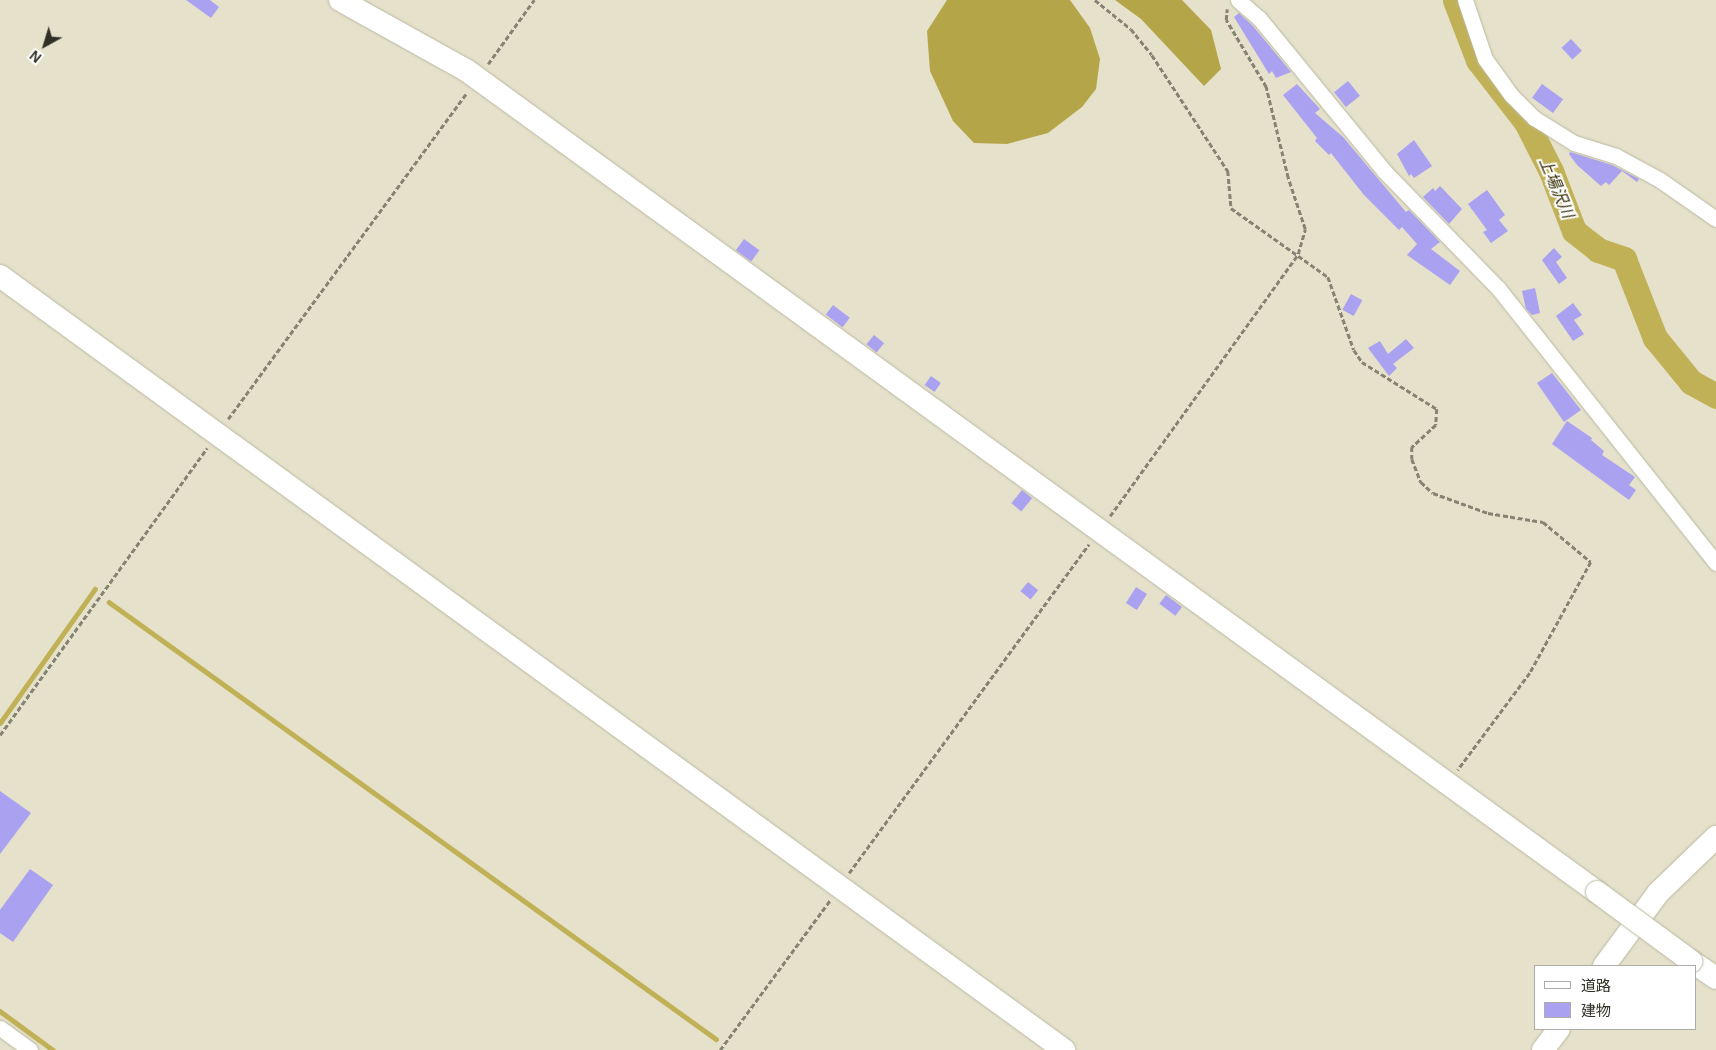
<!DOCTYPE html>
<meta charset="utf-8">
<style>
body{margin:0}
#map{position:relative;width:1716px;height:1050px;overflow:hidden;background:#e5e1ca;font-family:Arial,"Noto Sans JP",sans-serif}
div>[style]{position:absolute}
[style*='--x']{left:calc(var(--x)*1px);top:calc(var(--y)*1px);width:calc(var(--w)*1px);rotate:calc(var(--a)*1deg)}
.forest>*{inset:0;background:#b5a549}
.stream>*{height:4.5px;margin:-2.25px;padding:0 2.25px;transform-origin:2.25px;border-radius:2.25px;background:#c1b156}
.river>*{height:25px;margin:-12.5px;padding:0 12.5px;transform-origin:12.5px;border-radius:12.5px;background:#c1b156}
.building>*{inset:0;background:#aaa1f1;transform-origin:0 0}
.path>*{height:2.5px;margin-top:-1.25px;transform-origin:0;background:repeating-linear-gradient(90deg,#858373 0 5px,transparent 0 7.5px)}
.roads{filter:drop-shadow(0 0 1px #bbb8a2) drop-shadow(0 0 1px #bbb8a2)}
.street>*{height:15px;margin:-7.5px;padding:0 7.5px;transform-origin:7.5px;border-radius:7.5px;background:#fff}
.secondary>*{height:22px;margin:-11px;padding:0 11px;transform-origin:11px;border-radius:11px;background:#fff}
.bridges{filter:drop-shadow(0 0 1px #bbb8a2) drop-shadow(0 0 1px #bbb8a2)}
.secondary-bridge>*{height:22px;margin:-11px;padding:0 11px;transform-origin:11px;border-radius:11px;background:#fff}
span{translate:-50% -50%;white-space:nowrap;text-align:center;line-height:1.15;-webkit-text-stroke:4px #fff;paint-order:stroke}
.water-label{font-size:16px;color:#332c03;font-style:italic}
.legend{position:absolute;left:1534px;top:965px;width:162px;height:65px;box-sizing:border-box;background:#fff;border:1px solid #adaca9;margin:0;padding:6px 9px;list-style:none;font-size:15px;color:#313027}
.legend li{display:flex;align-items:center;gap:10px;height:25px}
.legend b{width:25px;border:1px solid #adaca9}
.north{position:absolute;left:20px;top:20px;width:50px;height:50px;-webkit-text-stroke:4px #fff;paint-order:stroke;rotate:219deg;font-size:14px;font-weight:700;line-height:20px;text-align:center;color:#313027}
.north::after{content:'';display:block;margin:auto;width:18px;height:22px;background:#313027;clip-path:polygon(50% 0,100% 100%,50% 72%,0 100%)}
</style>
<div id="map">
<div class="forest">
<div style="clip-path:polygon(947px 0,1070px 0,1090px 28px,1100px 59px,1096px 89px,1082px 107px,1048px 133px,1007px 144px,974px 143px,953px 121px,930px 71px,927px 31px)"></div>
<div style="clip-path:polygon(1115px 0,1182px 0,1211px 30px,1221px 69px,1204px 86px,1141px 19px)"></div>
</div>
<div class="stream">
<div style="--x:109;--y:602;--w:748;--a:35.75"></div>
<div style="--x:0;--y:723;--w:164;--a:-54.7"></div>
<div style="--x:0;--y:1011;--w:66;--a:36.3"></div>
</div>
<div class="river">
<div style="--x:1455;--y:0;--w:64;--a:69"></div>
<div style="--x:1478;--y:60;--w:78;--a:52.3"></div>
<div style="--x:1526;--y:122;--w:55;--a:63"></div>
<div style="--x:1551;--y:171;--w:64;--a:69"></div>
<div style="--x:1574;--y:231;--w:31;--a:38"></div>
<div style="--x:1598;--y:250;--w:28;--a:19"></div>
<div style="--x:1624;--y:259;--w:85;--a:68.6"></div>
<div style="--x:1655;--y:338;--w:57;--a:50.7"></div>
<div style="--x:1691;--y:382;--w:29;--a:29"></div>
</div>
<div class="building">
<div style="clip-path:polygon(186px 0,210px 0,219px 7px,211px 18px)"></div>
<div style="clip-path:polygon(1239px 13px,1252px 25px,1291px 72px,1276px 78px,1272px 71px,1269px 74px,1234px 17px)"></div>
<div style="left:1571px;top:39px;width:16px;height:13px;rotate:47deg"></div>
<div style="left:1348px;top:81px;width:19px;height:18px;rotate:51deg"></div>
<div style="clip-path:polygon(1297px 84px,1320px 109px,1315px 113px,1343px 137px,1406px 212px,1409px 210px,1440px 242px,1431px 249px,1460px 271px,1450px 285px,1407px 255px,1417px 244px,1402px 227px,1399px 230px,1364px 195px,1331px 153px,1329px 155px,1315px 141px,1317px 138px,1283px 95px)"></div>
<div style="left:1542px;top:84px;width:26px;height:17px;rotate:36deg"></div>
<div style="clip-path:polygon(1414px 140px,1432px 166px,1414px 178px,1411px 174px,1409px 176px,1397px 154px)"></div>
<div style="clip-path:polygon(1570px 152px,1612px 165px,1639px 179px,1637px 182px,1622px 171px,1609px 185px,1606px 182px,1601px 186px,1577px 165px,1569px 154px)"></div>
<div style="clip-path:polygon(1440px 186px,1462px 209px,1449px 224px,1423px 197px,1433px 188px,1435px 191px)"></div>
<div style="clip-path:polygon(1487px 190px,1505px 215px,1499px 220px,1508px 231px,1491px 243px,1483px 232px,1487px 230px,1468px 204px)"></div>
<div style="left:744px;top:239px;width:19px;height:14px;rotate:36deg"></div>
<div style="clip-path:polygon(1554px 248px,1562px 257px,1556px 262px,1567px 278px,1559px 284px,1542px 260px)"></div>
<div style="clip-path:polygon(1535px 288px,1540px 313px,1532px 315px,1526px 309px,1522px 291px)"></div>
<div style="left:1351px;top:294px;width:13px;height:18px;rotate:29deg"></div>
<div style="clip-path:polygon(1573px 303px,1582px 315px,1574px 320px,1584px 334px,1573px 341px,1556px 316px)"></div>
<div style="left:833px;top:305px;width:21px;height:12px;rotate:37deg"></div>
<div style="left:874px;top:335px;width:13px;height:12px;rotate:39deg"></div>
<div style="clip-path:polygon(1406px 339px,1414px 348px,1393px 364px,1397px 368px,1389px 376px,1368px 348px,1380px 341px,1388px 354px)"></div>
<div style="clip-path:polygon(1552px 373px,1581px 410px,1564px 422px,1537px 383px)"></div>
<div style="left:931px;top:376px;width:12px;height:11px;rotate:35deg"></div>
<div style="clip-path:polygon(1567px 421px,1592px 438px,1591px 440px,1604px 451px,1602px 455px,1635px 477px,1629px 485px,1636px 490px,1629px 500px,1552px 444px)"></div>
<div style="left:1022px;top:490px;width:13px;height:17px;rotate:39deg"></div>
<div style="left:1028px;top:582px;width:13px;height:12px;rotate:39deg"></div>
<div style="left:1136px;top:587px;width:13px;height:19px;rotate:32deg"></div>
<div style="left:1166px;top:595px;width:20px;height:11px;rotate:37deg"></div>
<div style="clip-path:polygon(0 791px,31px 813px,0 854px)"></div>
<div style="clip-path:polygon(30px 869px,53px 885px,13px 942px,0 933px,0 910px)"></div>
</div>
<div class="path">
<div style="--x:1095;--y:0;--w:46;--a:38.9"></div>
<div style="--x:1131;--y:29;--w:33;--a:51"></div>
<div style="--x:1152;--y:55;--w:139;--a:56.8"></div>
<div style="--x:1228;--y:171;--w:37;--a:85"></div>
<div style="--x:1231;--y:208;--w:119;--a:35.4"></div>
<div style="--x:1328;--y:277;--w:77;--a:70.4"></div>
<div style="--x:1354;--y:350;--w:14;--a:56"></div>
<div style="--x:1362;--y:362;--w:89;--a:32.1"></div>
<div style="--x:1437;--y:409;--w:16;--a:94"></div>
<div style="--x:1436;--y:425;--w:33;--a:137"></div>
<div style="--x:1412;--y:447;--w:12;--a:90"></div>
<div style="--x:1412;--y:459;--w:25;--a:69"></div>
<div style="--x:1421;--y:482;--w:16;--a:43"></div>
<div style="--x:1433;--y:493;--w:59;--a:20"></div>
<div style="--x:1488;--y:513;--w:56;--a:9.3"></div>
<div style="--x:1543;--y:522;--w:62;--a:39.8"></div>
<div style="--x:1591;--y:562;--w:127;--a:118.8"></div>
<div style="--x:1530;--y:673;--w:121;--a:126.6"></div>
<div style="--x:488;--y:64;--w:79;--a:-54.3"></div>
<div style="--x:228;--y:419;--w:404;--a:-53.8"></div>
<div style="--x:1110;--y:516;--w:322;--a:-54.3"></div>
<div style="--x:1298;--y:254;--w:26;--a:-74"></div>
<div style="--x:1305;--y:229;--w:54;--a:-108.4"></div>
<div style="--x:1288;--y:178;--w:94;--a:-103.6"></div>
<div style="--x:1266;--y:87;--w:78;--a:-120.8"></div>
<div style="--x:1226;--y:20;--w:11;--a:-85"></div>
<div style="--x:0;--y:735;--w:354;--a:-54.2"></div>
<div style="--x:849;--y:873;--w:407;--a:-53.9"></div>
<div style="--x:720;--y:1050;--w:186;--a:-53.7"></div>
</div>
<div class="roads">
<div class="street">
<div style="--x:1238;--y:0;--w:28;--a:41"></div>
<div style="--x:1259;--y:18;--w:199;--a:50.7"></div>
<div style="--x:1385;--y:172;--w:162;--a:45.8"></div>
<div style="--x:1498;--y:288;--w:351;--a:51.6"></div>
<div style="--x:1465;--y:0;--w:62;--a:71.3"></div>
<div style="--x:1485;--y:59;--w:44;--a:54.2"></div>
<div style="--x:1511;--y:95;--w:33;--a:45"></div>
<div style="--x:1534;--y:118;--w:47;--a:32"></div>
<div style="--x:1574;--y:143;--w:44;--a:17.2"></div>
<div style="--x:1616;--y:156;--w:50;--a:28.6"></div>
<div style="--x:1660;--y:180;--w:68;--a:34.9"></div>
<div style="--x:0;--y:1028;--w:37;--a:36"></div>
</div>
<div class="secondary">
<div style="--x:340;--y:0;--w:144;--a:29.1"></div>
<div style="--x:466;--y:70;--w:1398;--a:36.01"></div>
<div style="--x:0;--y:276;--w:1316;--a:36.03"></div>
<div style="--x:1691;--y:961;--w:30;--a:34"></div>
<div style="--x:1604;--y:966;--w:91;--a:-53.5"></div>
<div style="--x:1658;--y:893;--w:81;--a:-44"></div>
<div style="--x:1543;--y:1050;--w:26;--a:-53"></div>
</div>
</div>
<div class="bridges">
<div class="secondary-bridge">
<div style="--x:1597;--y:892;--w:117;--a:36.3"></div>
</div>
</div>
<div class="water-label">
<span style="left:1556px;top:188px;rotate:67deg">上場沢川</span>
</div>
<ul class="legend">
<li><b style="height:6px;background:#fff"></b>道路</li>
<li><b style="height:14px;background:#aaa1f1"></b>建物</li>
</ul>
<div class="north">N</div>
</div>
